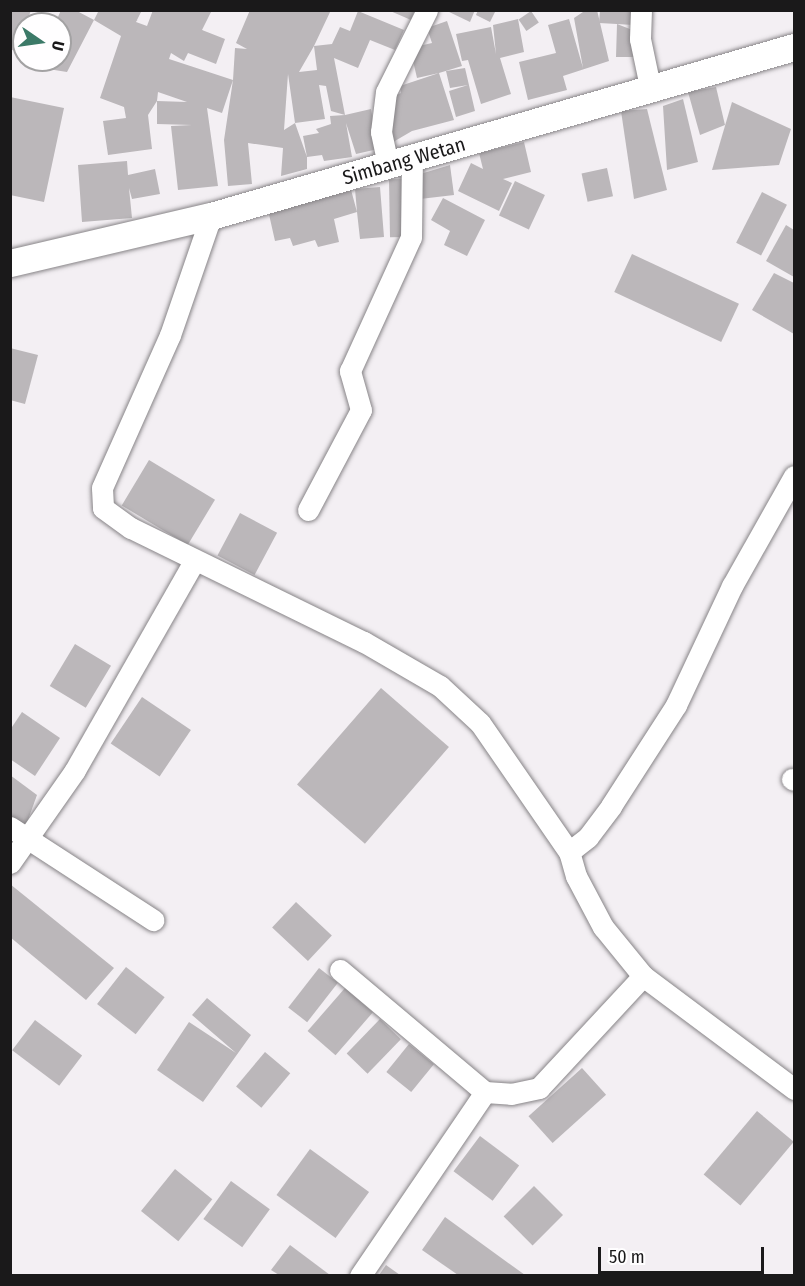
<!DOCTYPE html>
<style>
body{margin:0}
#map{position:relative;width:805px;height:1286px;overflow:hidden;background:#f3eff3;font-family:"Fira Sans Condensed",sans-serif}
div>[style]{position:absolute}
[style*='--x']{left:calc(var(--x)*1px);top:calc(var(--y)*1px);width:calc(var(--w)*1px);rotate:calc(var(--a)*1deg)}
.building>*{inset:0;background:#bbb7ba;transform-origin:0 0}
.roads{filter:drop-shadow(0 0 2px #878487) drop-shadow(0 0 2px #878487)}
.minor>*{height:21px;margin:-10.5px;padding:0 10.5px;transform-origin:10.5px;border-radius:10.5px;background:#fff}
.tertiary>*{height:27px;margin:-13.5px;padding:0 13.5px;transform-origin:13.5px;border-radius:13.5px;background:#fff}
span{translate:-50% -50%;white-space:nowrap;text-align:center;line-height:1.15;-webkit-text-stroke:4.5px #fffeff;paint-order:stroke}
.street-label{font-size:20px;color:#1a191a}
.frame{position:absolute;inset:0;border:12px solid #1a191a;pointer-events:none}
.north{position:absolute;left:12px;top:12px;width:60px;height:60px;box-sizing:border-box;background:#fffeff;border:2px solid #a3a2a3;border-radius:50%;rotate:103deg;font-size:16px;font-weight:700;line-height:24px;text-align:center;color:#1a191a}
.north::after{content:'';display:block;margin:auto;width:21px;height:27px;background:#3c7a68;clip-path:polygon(50% 0,100% 100%,50% 72%,0 100%)}
.scale{position:absolute;left:598px;top:1247px;width:166px;height:27px;box-sizing:border-box;border:3px solid #1a191a;border-top:0;padding-left:8px;font-size:18px;line-height:21px;white-space:nowrap;color:#1a191a;-webkit-text-stroke:4px #fffeff;paint-order:stroke}
</style>
<div id="map">
<div class="building">
<div style="clip-path:polygon(10px 10px,31px 10px,17px 52px,10px 49px)"></div>
<div style="clip-path:polygon(evenodd,61px 10px,75px 10px,94px 20px,99px 10px,142px 10px,136px 22px,147px 26px,153px 10px,212px 10px,202px 30px,225px 39px,216px 64px,188px 53px,184px 61px,171px 53px,169px 59px,233px 80px,235px 48px,247px 49px,236px 43px,250px 10px,331px 10px,314px 46px,332px 44px,340px 27px,350px 31px,358px 11px,404px 30px,395px 50px,370px 40px,358px 68px,334px 58px,345px 115px,371px 109px,378px 149px,356px 154px,346px 123px,352px 157px,324px 161px,322px 155px,307px 157px,307px 169px,281px 176px,283px 148px,248px 143px,252px 184px,228px 186px,224px 140px,233px 80px,222px 113px,207px 108px,218px 186px,178px 190px,171px 126px,192px 125px,157px 124px,157px 101px,148px 115px,152px 149px,108px 155px,103px 121px,126px 118px,124px 107px,100px 98px,121px 36px,94px 20px,67px 72px,23px 65px,24px 60px,60px 60px,60px 24px,55px 24px,61px 10px,314px 46px,317px 70px,299px 72px,314px 46px,61px 10px,288px 74px,295px 123px,284px 130px,288px 74px,61px 10px,319px 85px,326px 86px,331px 111px,345px 115px,330px 116px,331px 124px,316px 129px,319px 133px,303px 136px,307px 157px,295px 123px,325px 119px,319px 85px,61px 10px,158px 92px,187px 102px,157px 101px,158px 92px)"></div>
<div style="clip-path:polygon(388px 10px,415px 10px,411px 20px)"></div>
<div style="clip-path:polygon(445px 10px,475px 10px,470px 22px)"></div>
<div style="clip-path:polygon(478px 10px,496px 10px,490px 22px,476px 15px)"></div>
<div style="clip-path:polygon(586px 10px,597px 10px,609px 61px,563px 76px,567px 90px,528px 100px,519px 62px,556px 53px,548px 25px,569px 19px,583px 68px,574px 18px)"></div>
<div style="clip-path:polygon(600px 10px,634px 10px,633px 25px,617px 24px,635px 31px,634px 57px,616px 57px,617px 24px,599px 23px)"></div>
<div style="left:531px;top:11px;width:14px;height:15px;rotate:56deg"></div>
<div style="clip-path:polygon(518px 19px,524px 52px,500px 58px,511px 94px,481px 104px,468px 60px,462px 61px,456px 34px,491px 27px,496px 54px,493px 25px)"></div>
<div style="clip-path:polygon(447px 21px,462px 66px,439px 73px,454px 120px,412px 131px,388px 145px,389px 98px,401px 93px,400px 86px,439px 73px,417px 78px,410px 48px,432px 43px,427px 28px)"></div>
<div style="clip-path:polygon(465px 68px,475px 111px,456px 117px,449px 91px,468px 85px,450px 88px,446px 71px)"></div>
<div style="clip-path:polygon(716px 87px,725px 125px,700px 135px,688px 92px)"></div>
<div style="clip-path:polygon(10px 97px,64px 108px,44px 202px,10px 195px)"></div>
<div style="clip-path:polygon(683px 99px,698px 162px,667px 170px,663px 106px)"></div>
<div style="clip-path:polygon(732px 102px,791px 129px,779px 165px,712px 170px)"></div>
<div style="clip-path:polygon(647px 109px,667px 190px,634px 199px,621px 111px)"></div>
<div style="clip-path:polygon(524px 142px,531px 172px,503px 179px,512px 183px,499px 211px,458px 191px,471px 163px,483px 169px,479px 153px)"></div>
<div style="clip-path:polygon(127px 161px,128px 175px,155px 169px,160px 194px,132px 199px,129px 188px,132px 218px,82px 222px,78px 165px)"></div>
<div style="clip-path:polygon(450px 165px,454px 195px,420px 199px,417px 175px)"></div>
<div style="left:607px;top:168px;width:29px;height:26px;rotate:78deg"></div>
<div style="left:406px;top:179px;width:58px;height:17px;rotate:89deg"></div>
<div style="left:515px;top:181px;width:33px;height:38px;rotate:25deg"></div>
<div style="clip-path:polygon(350px 186px,357px 212px,355px 189px,380px 187px,384px 237px,360px 239px,357px 212px,334px 219px,332px 210px,339px 242px,318px 247px,315px 240px,293px 246px,290px 238px,275px 241px,268px 210px)"></div>
<div style="left:762px;top:192px;width:28px;height:57px;rotate:27deg"></div>
<div style="clip-path:polygon(443px 198px,485px 220px,467px 256px,444px 245px,450px 231px,431px 220px)"></div>
<div style="clip-path:polygon(786px 225px,794px 230px,794px 277px,766px 261px)"></div>
<div style="left:632px;top:254px;width:118px;height:42px;rotate:25deg"></div>
<div style="clip-path:polygon(774px 273px,794px 283px,794px 334px,752px 310px)"></div>
<div style="clip-path:polygon(10px 348px,38px 355px,25px 404px,10px 400px)"></div>
<div style="left:149px;top:460px;width:77px;height:53px;rotate:31deg"></div>
<div style="left:240px;top:513px;width:42px;height:48px;rotate:28deg"></div>
<div style="left:75px;top:644px;width:42px;height:49px;rotate:31deg"></div>
<div style="left:381px;top:688px;width:90px;height:128px;rotate:41deg"></div>
<div style="left:142px;top:697px;width:59px;height:56px;rotate:34deg"></div>
<div style="clip-path:polygon(22px 712px,60px 738px,35px 776px,10px 759px,10px 730px)"></div>
<div style="clip-path:polygon(10px 775px,37px 795px,25px 828px,10px 818px)"></div>
<div style="clip-path:polygon(10px 884px,114px 968px,86px 1000px,10px 937px)"></div>
<div style="left:296px;top:902px;width:49px;height:35px;rotate:43deg"></div>
<div style="left:126px;top:967px;width:49px;height:47px;rotate:38deg"></div>
<div style="left:319px;top:968px;width:24px;height:50px;rotate:38deg"></div>
<div style="left:345px;top:988px;width:37px;height:57px;rotate:41deg"></div>
<div style="clip-path:polygon(207px 998px,251px 1035px,203px 1102px,157px 1070px,189px 1022px,236px 1053px,192px 1015px)"></div>
<div style="left:380px;top:1019px;width:29px;height:48px;rotate:44deg"></div>
<div style="left:35px;top:1020px;width:59px;height:38px;rotate:37deg"></div>
<div style="left:409px;top:1044px;width:32px;height:36px;rotate:39deg"></div>
<div style="left:265px;top:1052px;width:33px;height:45px;rotate:40deg"></div>
<div style="left:582px;top:1068px;width:36px;height:72px;rotate:48deg"></div>
<div style="left:757px;top:1111px;width:48px;height:83px;rotate:40deg"></div>
<div style="left:480px;top:1136px;width:49px;height:44px;rotate:37deg"></div>
<div style="left:310px;top:1149px;width:73px;height:57px;rotate:36deg"></div>
<div style="left:175px;top:1169px;width:48px;height:54px;rotate:39deg"></div>
<div style="left:231px;top:1181px;width:48px;height:47px;rotate:36deg"></div>
<div style="left:534px;top:1186px;width:41px;height:43px;rotate:45deg"></div>
<div style="clip-path:polygon(445px 1217px,525px 1275px,458px 1275px,422px 1250px)"></div>
<div style="clip-path:polygon(290px 1245px,330px 1275px,279px 1275px,271px 1270px)"></div>
<div style="clip-path:polygon(386px 1265px,400px 1275px,379px 1275px)"></div>
</div>
<div class="roads">
<div class="minor">
<div style="--x:641;--y:10;--w:29;--a:92"></div>
<div style="--x:640;--y:39;--w:53;--a:78.1"></div>
<div style="--x:388;--y:165;--w:34;--a:-102"></div>
<div style="--x:381;--y:132;--w:40;--a:-82.9"></div>
<div style="--x:386;--y:92;--w:92;--a:-63.4"></div>
<div style="--x:211;--y:216;--w:126;--a:109"></div>
<div style="--x:170;--y:335;--w:167;--a:114"></div>
<div style="--x:102;--y:488;--w:20;--a:87"></div>
<div style="--x:103;--y:508;--w:34;--a:36"></div>
<div style="--x:131;--y:528;--w:259;--a:26.1"></div>
<div style="--x:364;--y:642;--w:88;--a:30.1"></div>
<div style="--x:440;--y:686;--w:54;--a:42.8"></div>
<div style="--x:480;--y:723;--w:157;--a:55.4"></div>
<div style="--x:569;--y:852;--w:24;--a:-38"></div>
<div style="--x:588;--y:837;--w:39;--a:-53"></div>
<div style="--x:611;--y:806;--w:120;--a:-57.2"></div>
<div style="--x:676;--y:705;--w:132;--a:-64.8"></div>
<div style="--x:732;--y:586;--w:126;--a:-60.6"></div>
<div style="--x:308;--y:510;--w:113;--a:-62.1"></div>
<div style="--x:361;--y:410;--w:41;--a:-105.8"></div>
<div style="--x:350;--y:371;--w:147;--a:-65.5"></div>
<div style="--x:411;--y:237;--w:78;--a:-89.3"></div>
<div style="--x:792;--y:779;--w:2;--a:27"></div>
<div style="--x:10;--y:827;--w:171;--a:33"></div>
<div style="--x:10;--y:863;--w:113;--a:-55"></div>
<div style="--x:75;--y:770;--w:241;--a:-60.3"></div>
<div style="--x:340;--y:970;--w:189;--a:40.1"></div>
<div style="--x:643;--y:976;--w:189;--a:36.8"></div>
<div style="--x:360;--y:1276;--w:222;--a:-55.8"></div>
<div style="--x:485;--y:1092;--w:26;--a:4"></div>
<div style="--x:511;--y:1094;--w:29;--a:-12"></div>
<div style="--x:539;--y:1088;--w:153;--a:-47.1"></div>
<div style="--x:643;--y:976;--w:63;--a:-129.2"></div>
<div style="--x:603;--y:927;--w:58;--a:-117.9"></div>
<div style="--x:576;--y:876;--w:25;--a:-106"></div>
</div>
<div class="tertiary">
<div style="--x:10;--y:263;--w:206;--a:-13.2"></div>
<div style="--x:211;--y:216;--w:607;--a:-16.17"></div>
</div>
</div>
<div class="street-label">
<span style="left:404px;top:161px;rotate:-16deg">Simbang Wetan</span>
</div>
<div class="frame"></div>
<div class="north">U</div>
<div class="scale">50 m</div>
</div>
